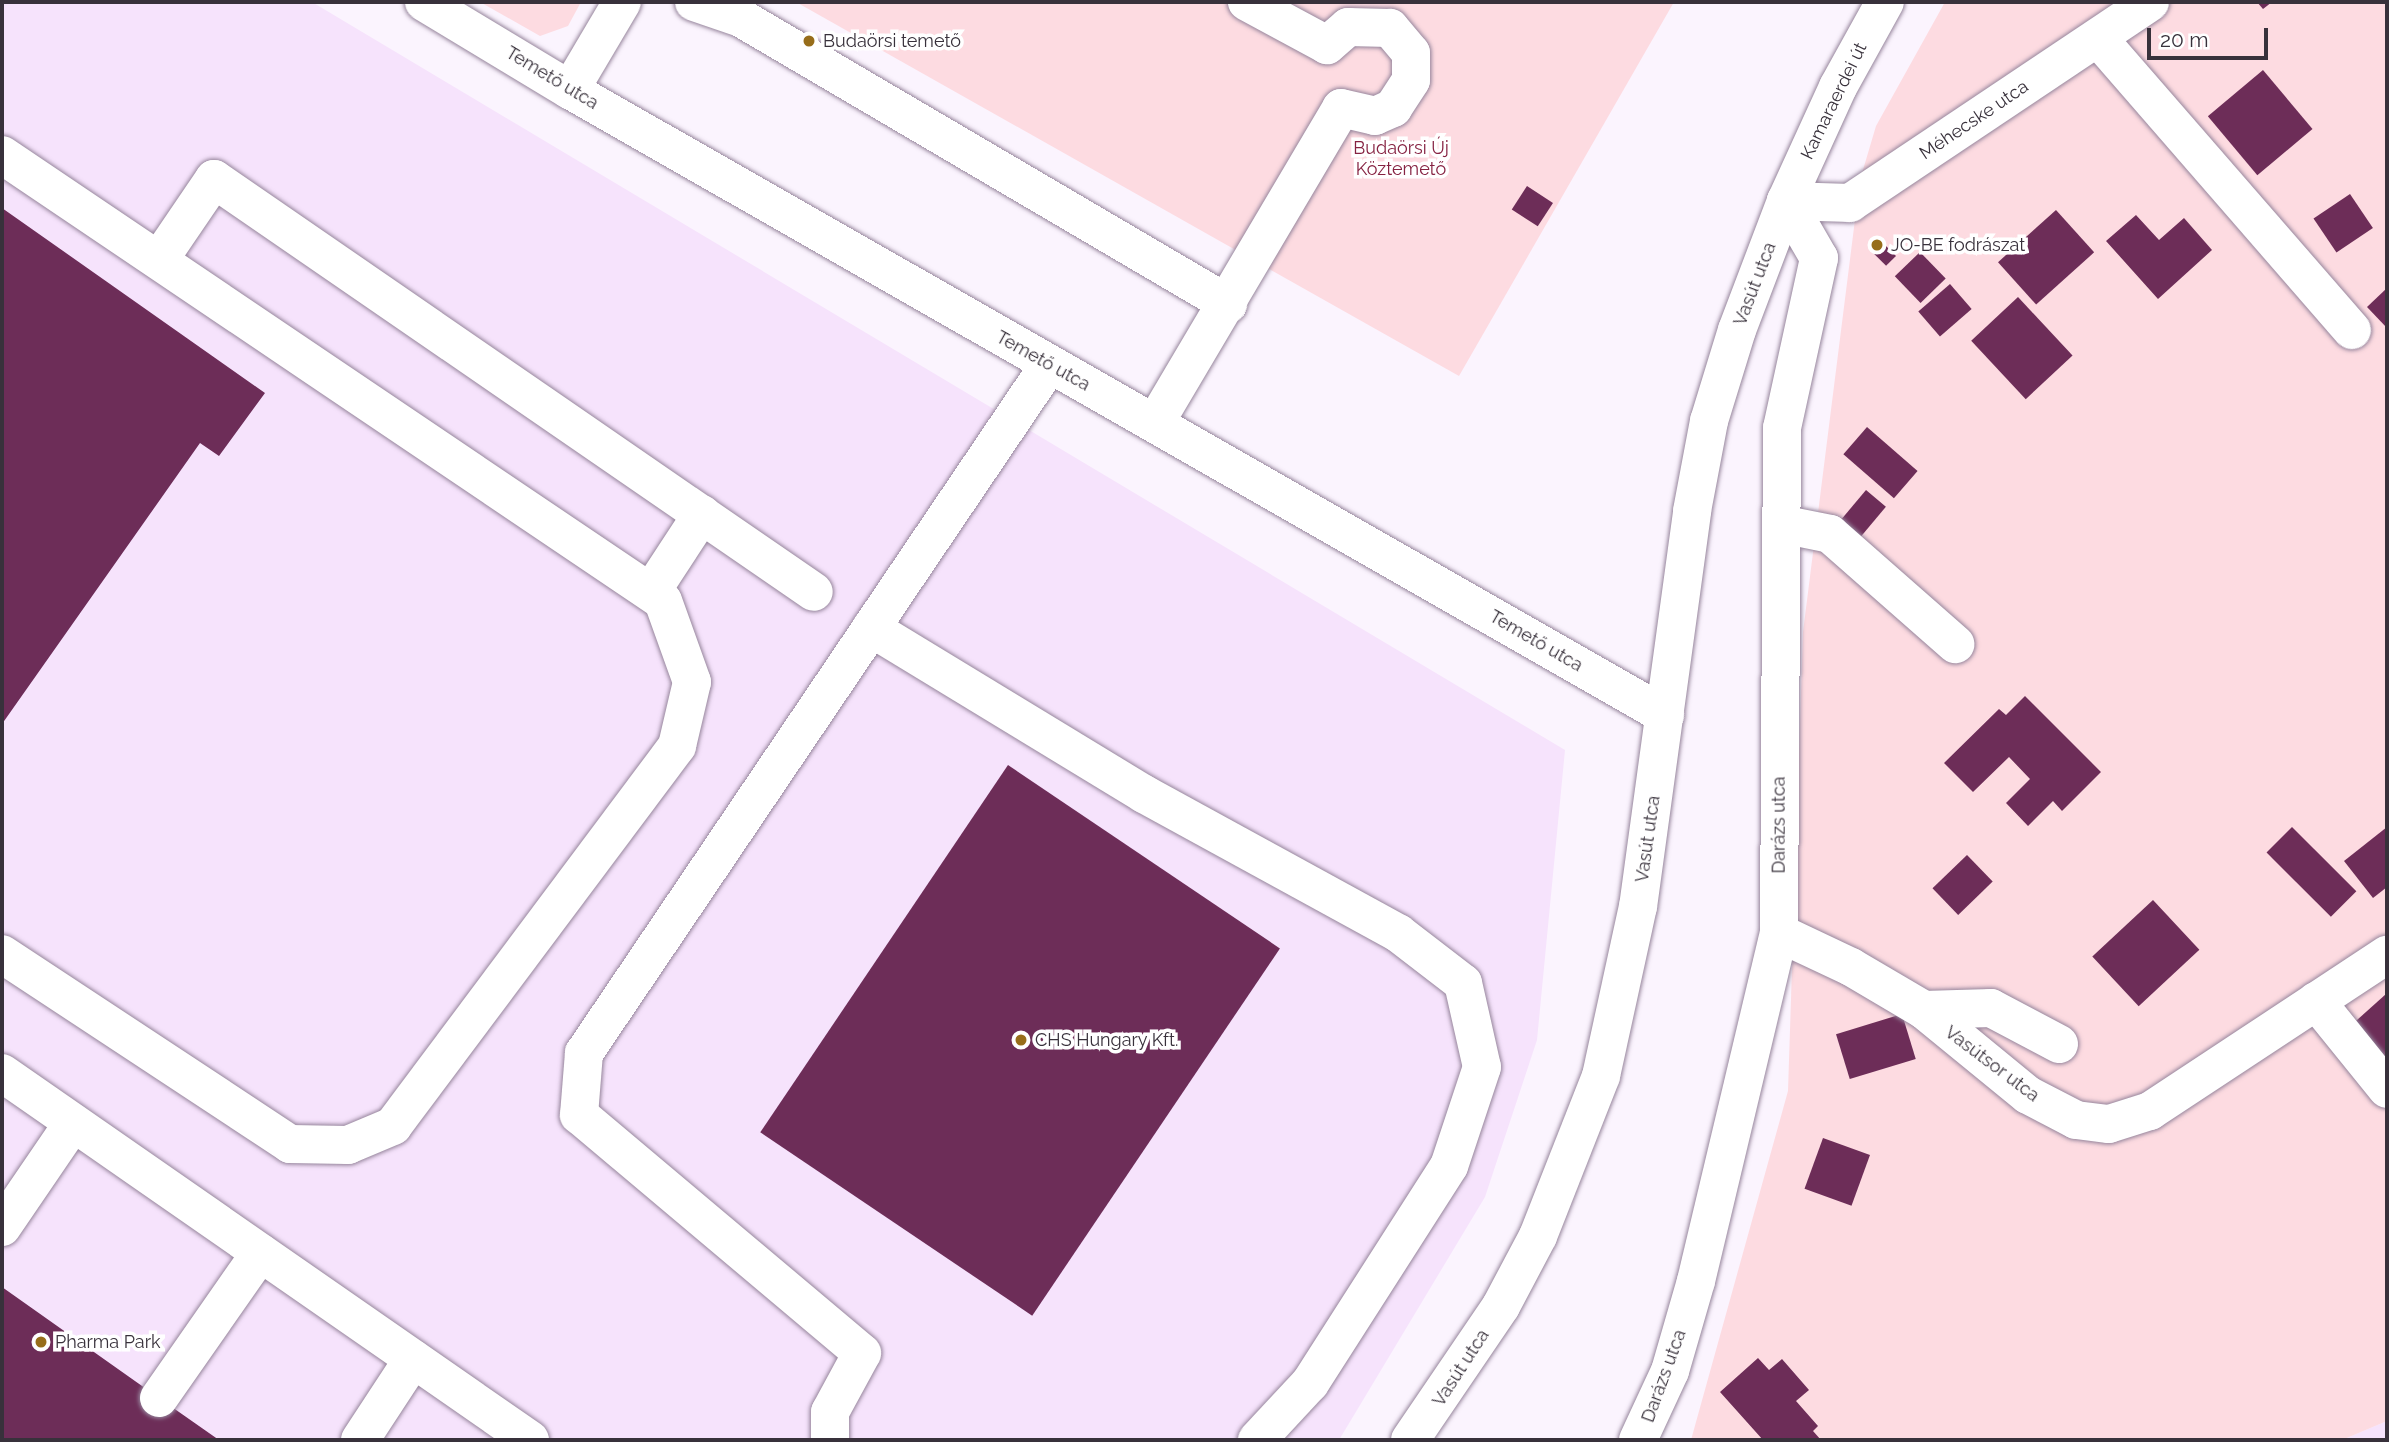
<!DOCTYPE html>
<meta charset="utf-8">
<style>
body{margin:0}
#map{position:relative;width:2389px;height:1442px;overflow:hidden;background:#fbf4fe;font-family:Raleway,sans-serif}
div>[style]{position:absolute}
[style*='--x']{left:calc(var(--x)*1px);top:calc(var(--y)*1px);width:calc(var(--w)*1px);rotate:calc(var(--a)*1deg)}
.built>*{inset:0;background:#f6e3fc}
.green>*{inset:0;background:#fddbe1}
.building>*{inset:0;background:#6d2d58;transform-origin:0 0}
.roads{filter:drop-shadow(0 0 2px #96859c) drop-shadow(0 0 2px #96859c)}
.minor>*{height:38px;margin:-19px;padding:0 19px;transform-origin:19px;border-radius:19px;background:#fff}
.dots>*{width:19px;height:19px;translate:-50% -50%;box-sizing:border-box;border:4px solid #fff;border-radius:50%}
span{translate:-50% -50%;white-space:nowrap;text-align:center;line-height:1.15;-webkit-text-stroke:7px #fff;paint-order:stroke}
.poi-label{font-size:18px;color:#38313b}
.left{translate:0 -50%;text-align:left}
.street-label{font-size:18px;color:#38313b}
.park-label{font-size:18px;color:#862242}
.frame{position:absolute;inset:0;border:4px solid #38313b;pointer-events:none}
.scale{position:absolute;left:2147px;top:28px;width:121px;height:32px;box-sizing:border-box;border:4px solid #38313b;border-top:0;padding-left:9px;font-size:21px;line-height:24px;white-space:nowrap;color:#38313b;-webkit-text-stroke:5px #fff;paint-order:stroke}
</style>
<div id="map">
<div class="built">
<div style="clip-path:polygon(2px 2px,312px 2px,1565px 750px,1537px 1040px,1485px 1197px,1339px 1440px,2px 1440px)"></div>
<div style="clip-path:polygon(2387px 1421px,2387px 1440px,2342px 1440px)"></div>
</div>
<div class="green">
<div style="clip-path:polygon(480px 2px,581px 2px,568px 26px,540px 36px)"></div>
<div style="clip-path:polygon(796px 2px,1674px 2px,1459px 376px)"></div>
<div style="clip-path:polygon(1945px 2px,2387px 2px,2387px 1421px,2342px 1440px,1691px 1440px,1788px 1091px,1803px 632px,1860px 180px,1876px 126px)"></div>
</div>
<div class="building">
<div style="clip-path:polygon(2257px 2px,2272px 2px,2263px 9px)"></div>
<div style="left:2263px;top:70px;width:77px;height:72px;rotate:50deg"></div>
<div style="left:1527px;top:186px;width:31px;height:28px;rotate:33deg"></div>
<div style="left:2350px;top:194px;width:41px;height:44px;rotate:56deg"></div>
<div style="clip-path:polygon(2px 208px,265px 393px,219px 456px,200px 443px,2px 724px)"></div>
<div style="left:2056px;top:210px;width:57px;height:78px;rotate:48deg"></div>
<div style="clip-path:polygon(2136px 215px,2159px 240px,2184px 218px,2212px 250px,2158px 299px,2106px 241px)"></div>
<div style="left:1879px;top:239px;width:24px;height:14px;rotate:45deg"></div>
<div style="left:1920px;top:252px;width:37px;height:35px;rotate:46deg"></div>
<div style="left:1950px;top:284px;width:33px;height:42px;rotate:49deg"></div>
<div style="clip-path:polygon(2387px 288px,2387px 328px,2367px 307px)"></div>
<div style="left:2018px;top:297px;width:80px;height:64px;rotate:47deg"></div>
<div style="left:1867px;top:427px;width:67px;height:36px;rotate:41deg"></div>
<div style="left:1866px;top:490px;width:26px;height:45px;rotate:40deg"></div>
<div style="clip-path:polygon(2025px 696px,2101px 772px,2062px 811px,2053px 801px,2028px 826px,2006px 803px,2030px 779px,2009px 757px,1973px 792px,1944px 763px,1999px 709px,2006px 715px)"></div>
<div style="left:1008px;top:765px;width:328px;height:443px;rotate:34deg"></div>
<div style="left:2292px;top:827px;width:91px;height:36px;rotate:45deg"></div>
<div style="clip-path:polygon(2387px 827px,2387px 887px,2373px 898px,2344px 861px)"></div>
<div style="left:1967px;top:855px;width:37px;height:48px;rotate:46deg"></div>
<div style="left:2153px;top:900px;width:68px;height:83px;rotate:47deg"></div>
<div style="clip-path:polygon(2386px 994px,2387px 996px,2387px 1073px,2347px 1029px)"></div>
<div style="left:1902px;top:1014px;width:47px;height:69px;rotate:73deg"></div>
<div style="left:1823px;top:1138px;width:50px;height:54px;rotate:20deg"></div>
<div style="clip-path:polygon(2px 1287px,159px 1398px,219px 1440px,2px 1440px)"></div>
<div style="clip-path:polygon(1758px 1358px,1769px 1370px,1782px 1359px,1809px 1390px,1796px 1401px,1818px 1426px,1813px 1431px,1821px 1440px,1763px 1440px,1720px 1392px)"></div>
</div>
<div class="roads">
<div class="minor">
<div style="--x:424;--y:2;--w:170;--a:31.1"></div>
<div style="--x:570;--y:90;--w:1261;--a:29.72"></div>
<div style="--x:694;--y:2;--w:50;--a:18.8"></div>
<div style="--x:741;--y:18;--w:565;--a:30.42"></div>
<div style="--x:2098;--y:38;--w:387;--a:49"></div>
<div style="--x:570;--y:90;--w:102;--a:-59.4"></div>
<div style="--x:2;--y:155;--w:797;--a:34.01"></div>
<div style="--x:663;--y:601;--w:86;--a:70.3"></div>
<div style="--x:692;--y:682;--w:66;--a:103.2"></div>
<div style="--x:677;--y:746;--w:474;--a:126.8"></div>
<div style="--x:393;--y:1126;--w:49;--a:157.1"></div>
<div style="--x:348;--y:1145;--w:58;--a:-179"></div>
<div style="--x:290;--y:1144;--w:345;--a:-146.6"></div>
<div style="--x:1786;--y:201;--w:64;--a:1.8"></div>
<div style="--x:1850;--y:203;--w:361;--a:-33.8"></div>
<div style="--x:159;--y:260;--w:98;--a:-55.8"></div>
<div style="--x:214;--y:179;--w:728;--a:34.54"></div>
<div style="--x:1155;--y:423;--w:366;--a:-59.4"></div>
<div style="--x:1341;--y:108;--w:35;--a:13"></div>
<div style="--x:1375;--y:116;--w:20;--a:-24"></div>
<div style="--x:1393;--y:108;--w:33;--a:-57"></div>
<div style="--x:1411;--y:80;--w:27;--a:-90"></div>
<div style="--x:1411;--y:53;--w:33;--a:-130"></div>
<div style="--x:1390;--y:28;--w:42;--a:-178.6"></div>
<div style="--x:1348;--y:27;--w:28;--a:139"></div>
<div style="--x:1327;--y:45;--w:91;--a:-151.7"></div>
<div style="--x:1781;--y:524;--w:50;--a:11.5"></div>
<div style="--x:1830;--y:534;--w:167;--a:41.3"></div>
<div style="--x:651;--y:592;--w:93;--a:-56.8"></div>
<div style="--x:871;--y:628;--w:320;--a:31.3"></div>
<div style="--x:1144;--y:794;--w:290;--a:28.7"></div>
<div style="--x:1398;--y:933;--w:82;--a:37.6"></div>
<div style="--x:1463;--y:983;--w:86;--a:77.3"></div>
<div style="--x:1482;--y:1067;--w:104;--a:108.4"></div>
<div style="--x:1449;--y:1166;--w:258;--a:122.6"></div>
<div style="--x:1310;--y:1383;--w:78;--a:132.9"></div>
<div style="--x:1779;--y:933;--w:80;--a:25.3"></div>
<div style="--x:1851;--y:967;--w:85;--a:30.5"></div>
<div style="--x:1924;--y:1010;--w:134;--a:39.3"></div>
<div style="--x:2028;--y:1095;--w:54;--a:27.5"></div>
<div style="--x:2076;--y:1120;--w:33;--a:7"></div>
<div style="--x:2109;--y:1124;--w:43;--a:-17.6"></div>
<div style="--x:2150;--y:1111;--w:284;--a:-33.4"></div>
<div style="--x:2316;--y:1001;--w:113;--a:51.1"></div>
<div style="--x:1924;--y:1010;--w:67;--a:-1.7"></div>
<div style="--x:1991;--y:1008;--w:77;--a:27.9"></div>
<div style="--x:2;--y:1073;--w:643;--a:34.8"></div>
<div style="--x:2;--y:1227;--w:126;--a:-55.7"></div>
<div style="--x:159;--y:1398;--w:177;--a:-55.1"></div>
<div style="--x:360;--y:1440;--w:97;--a:-56.8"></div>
<div style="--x:830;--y:1440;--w:28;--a:-90"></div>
<div style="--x:830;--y:1412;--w:67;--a:-61.5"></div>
<div style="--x:862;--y:1353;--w:370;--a:-139.9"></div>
<div style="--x:579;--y:1115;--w:62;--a:-85.4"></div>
<div style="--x:584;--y:1053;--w:830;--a:-55.95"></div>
<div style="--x:1410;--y:1440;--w:162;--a:-55.8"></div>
<div style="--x:1501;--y:1306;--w:79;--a:-62.1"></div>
<div style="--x:1538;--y:1236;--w:172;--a:-68.5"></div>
<div style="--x:1601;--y:1076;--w:173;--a:-77.7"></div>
<div style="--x:1638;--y:907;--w:400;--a:-82.2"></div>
<div style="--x:1692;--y:511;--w:92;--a:-79.3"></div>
<div style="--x:1709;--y:421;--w:95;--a:-72.9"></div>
<div style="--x:1737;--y:330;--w:138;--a:-69.2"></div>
<div style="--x:1786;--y:201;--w:125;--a:-65.5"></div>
<div style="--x:1838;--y:87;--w:97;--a:-61.1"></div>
<div style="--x:1638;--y:1440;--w:76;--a:-65.1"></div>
<div style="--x:1670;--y:1371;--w:94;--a:-73.9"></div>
<div style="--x:1696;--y:1281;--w:358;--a:-76.6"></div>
<div style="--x:1779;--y:933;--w:505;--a:-89.66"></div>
<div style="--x:1782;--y:428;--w:174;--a:-77.7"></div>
<div style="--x:1819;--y:258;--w:66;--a:-120.1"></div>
</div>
</div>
<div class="dots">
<div style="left:809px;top:41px;background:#976d1a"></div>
<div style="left:1877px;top:245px;background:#976d1a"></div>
<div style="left:1021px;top:1040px;background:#976d1a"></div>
<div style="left:41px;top:1342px;background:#976d1a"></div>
</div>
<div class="poi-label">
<span class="left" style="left:823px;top:41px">Budaörsi temető</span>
<span class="left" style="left:1891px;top:245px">JO-BE fodrászat</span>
<span class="left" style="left:1035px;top:1040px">CHS Hungary Kft.</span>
<span class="left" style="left:55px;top:1342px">Pharma Park</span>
</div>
<div class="street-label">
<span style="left:552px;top:78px;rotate:31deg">Temető utca</span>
<span style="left:1834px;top:101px;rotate:-64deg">Kamaraerdei út</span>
<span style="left:1974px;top:120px;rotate:-34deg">Méhecske utca</span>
<span style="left:1755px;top:284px;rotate:-69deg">Vasút utca</span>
<span style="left:1043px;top:361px;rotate:29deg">Temető utca</span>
<span style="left:1536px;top:641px;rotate:30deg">Temető utca</span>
<span style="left:1779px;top:825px;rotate:-90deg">Darázs utca</span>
<span style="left:1648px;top:839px;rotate:-82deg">Vasút utca</span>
<span style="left:1992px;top:1064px;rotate:37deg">Vasútsor utca</span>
<span style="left:1461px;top:1368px;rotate:-57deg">Vasút utca</span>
<span style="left:1664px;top:1376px;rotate:-70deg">Darázs utca</span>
</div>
<div class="park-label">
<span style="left:1401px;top:159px">Budaörsi Új<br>Köztemető</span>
</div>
<div class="frame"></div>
<div class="scale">20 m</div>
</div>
